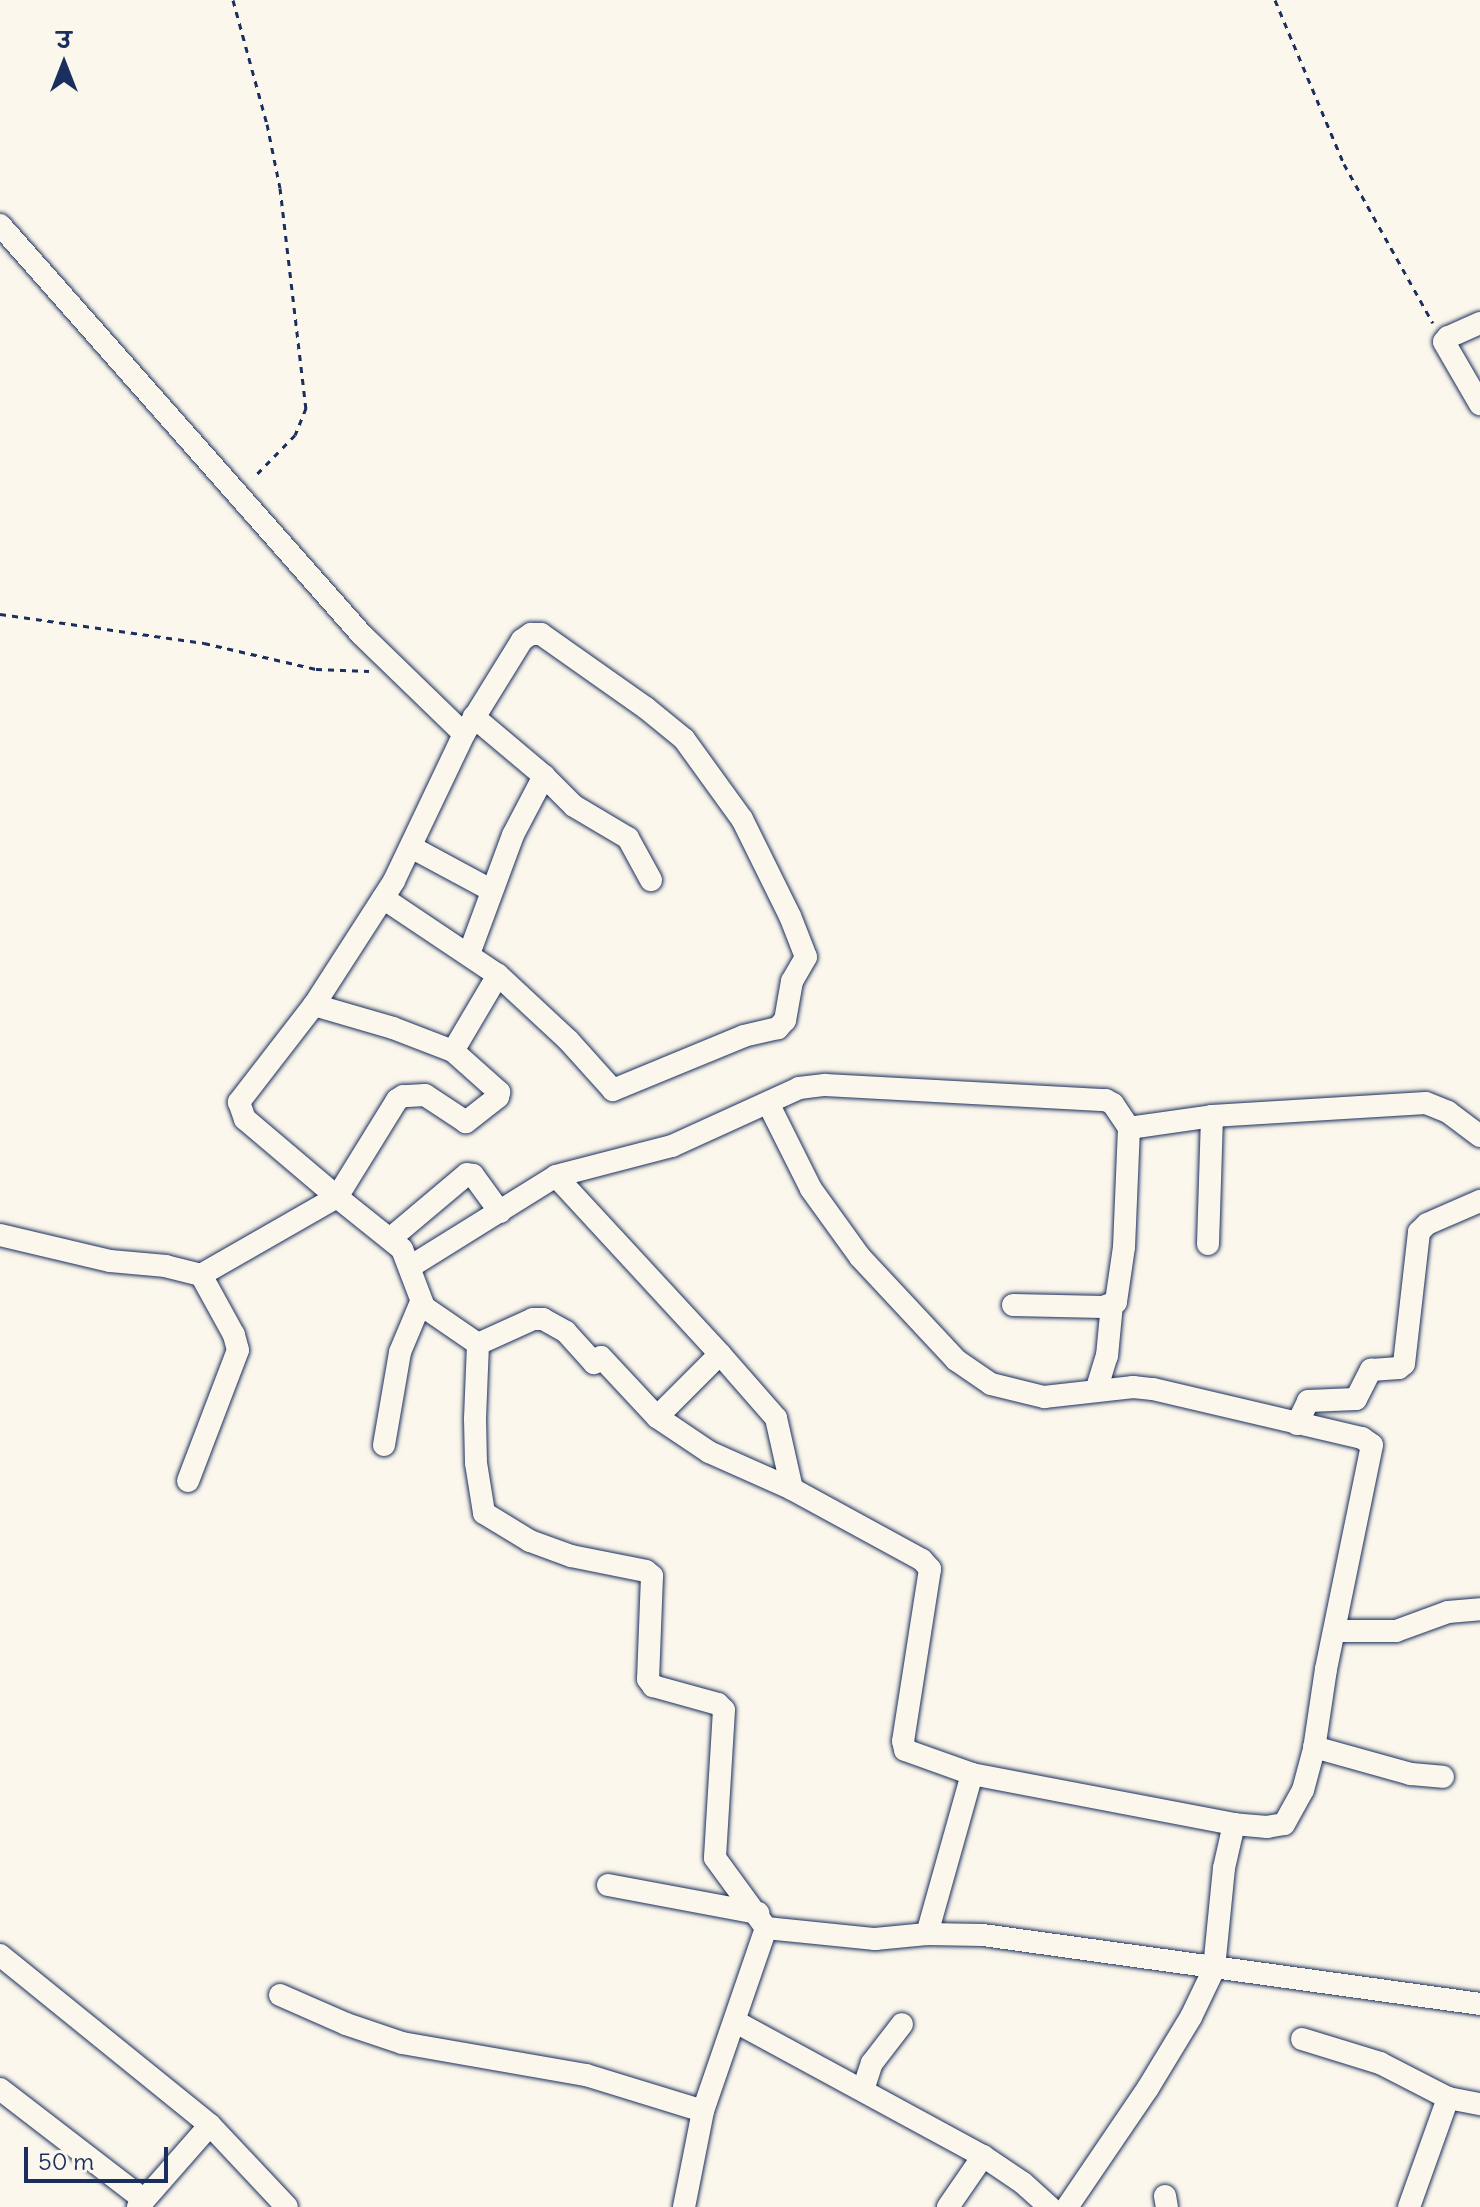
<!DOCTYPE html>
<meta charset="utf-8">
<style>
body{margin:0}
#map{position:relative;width:1480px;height:2207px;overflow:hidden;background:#fbf7ec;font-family:Delius,"Playpen Sans Deva",sans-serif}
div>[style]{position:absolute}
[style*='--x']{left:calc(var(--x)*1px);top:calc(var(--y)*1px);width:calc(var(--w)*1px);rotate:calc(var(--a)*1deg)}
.path>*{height:3px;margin-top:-1.5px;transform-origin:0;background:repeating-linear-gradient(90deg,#1b2f5e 0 6px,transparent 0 12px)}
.roads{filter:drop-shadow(0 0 2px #1b2f5e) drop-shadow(0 0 2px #1b2f5e)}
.minor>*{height:22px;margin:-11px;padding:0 11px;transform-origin:11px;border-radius:11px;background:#fbf7ec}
span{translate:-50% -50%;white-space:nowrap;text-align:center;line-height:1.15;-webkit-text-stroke:6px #fbf7ec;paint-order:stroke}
.north{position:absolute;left:24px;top:24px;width:80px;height:80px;-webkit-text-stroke:6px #fbf7ec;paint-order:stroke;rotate:0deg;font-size:22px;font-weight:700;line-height:32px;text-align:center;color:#1b2f5e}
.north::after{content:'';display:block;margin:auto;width:28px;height:36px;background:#1b2f5e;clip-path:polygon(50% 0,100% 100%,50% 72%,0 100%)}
.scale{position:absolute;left:24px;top:2147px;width:144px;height:36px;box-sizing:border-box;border:4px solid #1b2f5e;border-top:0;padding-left:10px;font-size:24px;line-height:28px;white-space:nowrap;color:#1b2f5e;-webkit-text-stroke:6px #fbf7ec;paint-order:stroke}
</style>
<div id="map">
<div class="path">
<div style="--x:233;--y:0;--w:129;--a:74.7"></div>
<div style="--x:267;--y:124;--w:65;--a:78.5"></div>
<div style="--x:280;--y:188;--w:222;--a:83.3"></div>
<div style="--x:306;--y:408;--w:29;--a:112"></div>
<div style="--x:295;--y:435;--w:60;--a:134.3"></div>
<div style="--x:1275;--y:0;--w:178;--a:67.2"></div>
<div style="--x:1344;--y:164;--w:182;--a:60.8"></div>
<div style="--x:0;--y:614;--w:206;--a:8.1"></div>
<div style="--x:204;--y:643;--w:115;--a:13.1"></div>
<div style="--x:316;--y:669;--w:53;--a:2.2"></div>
</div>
<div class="roads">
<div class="minor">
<div style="--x:0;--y:225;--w:547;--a:48.56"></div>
<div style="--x:362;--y:635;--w:142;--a:44.1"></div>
<div style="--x:464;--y:734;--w:163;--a:115.5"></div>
<div style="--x:394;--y:881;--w:148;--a:122.8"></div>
<div style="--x:314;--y:1005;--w:123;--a:127.7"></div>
<div style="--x:239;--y:1102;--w:18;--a:71"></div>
<div style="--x:245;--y:1119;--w:121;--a:40.3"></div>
<div style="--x:337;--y:1197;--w:157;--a:150.2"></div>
<div style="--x:201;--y:1275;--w:36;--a:-166"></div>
<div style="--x:166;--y:1266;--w:56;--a:-174.9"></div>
<div style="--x:110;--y:1261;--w:113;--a:-166.7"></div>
<div style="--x:1480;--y:323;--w:35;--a:156"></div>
<div style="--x:1448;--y:337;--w:6;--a:129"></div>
<div style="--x:1444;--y:342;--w:72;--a:59.9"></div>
<div style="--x:464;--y:734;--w:110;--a:-58.3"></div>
<div style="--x:522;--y:640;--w:11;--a:-34"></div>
<div style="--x:531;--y:634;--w:10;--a:0"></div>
<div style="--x:541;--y:634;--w:128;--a:35.2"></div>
<div style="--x:646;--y:708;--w:49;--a:39.2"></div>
<div style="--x:684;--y:739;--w:99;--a:54.1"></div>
<div style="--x:742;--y:819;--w:108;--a:63.7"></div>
<div style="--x:790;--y:916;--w:44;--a:68.7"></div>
<div style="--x:806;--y:957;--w:28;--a:120"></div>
<div style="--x:792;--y:981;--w:40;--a:100"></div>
<div style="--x:785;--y:1020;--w:11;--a:131"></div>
<div style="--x:778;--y:1028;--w:35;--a:167"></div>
<div style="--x:744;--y:1036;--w:142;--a:157.6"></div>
<div style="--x:613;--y:1090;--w:67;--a:-132"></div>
<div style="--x:568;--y:1040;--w:96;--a:-137.1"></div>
<div style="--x:544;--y:776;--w:42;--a:45"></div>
<div style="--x:574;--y:806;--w:63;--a:30.7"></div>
<div style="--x:628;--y:838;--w:48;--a:61.3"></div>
<div style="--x:411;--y:847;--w:91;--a:28.3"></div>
<div style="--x:383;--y:898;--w:138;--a:33.8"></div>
<div style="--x:498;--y:975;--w:88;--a:120.6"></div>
<div style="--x:469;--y:954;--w:127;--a:-69.7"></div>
<div style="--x:513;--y:835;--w:67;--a:-62.3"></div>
<div style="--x:544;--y:776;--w:92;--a:-139.9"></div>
<div style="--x:314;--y:1005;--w:82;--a:16.2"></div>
<div style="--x:393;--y:1028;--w:64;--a:21"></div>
<div style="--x:453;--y:1051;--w:62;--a:41.7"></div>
<div style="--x:499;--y:1092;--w:5;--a:101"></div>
<div style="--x:498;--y:1097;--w:41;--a:142"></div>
<div style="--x:466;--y:1122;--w:49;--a:-146.6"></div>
<div style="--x:425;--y:1095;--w:22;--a:177"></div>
<div style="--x:403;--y:1096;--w:7;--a:146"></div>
<div style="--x:397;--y:1100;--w:114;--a:121.7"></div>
<div style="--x:337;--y:1197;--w:83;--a:38.7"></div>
<div style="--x:402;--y:1249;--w:62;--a:69.2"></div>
<div style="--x:424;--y:1307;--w:65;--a:34.4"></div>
<div style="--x:478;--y:1344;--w:60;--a:-24.4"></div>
<div style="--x:533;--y:1319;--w:10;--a:0"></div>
<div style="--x:543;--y:1319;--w:26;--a:29"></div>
<div style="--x:566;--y:1332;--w:42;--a:47.9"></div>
<div style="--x:594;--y:1363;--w:9;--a:-41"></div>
<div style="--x:601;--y:1357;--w:82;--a:47"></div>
<div style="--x:657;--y:1417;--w:89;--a:-45"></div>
<div style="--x:720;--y:1354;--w:242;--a:-132.7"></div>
<div style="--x:556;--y:1176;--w:172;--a:148.1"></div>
<div style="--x:768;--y:1103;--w:96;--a:63.4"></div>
<div style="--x:811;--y:1189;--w:84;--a:54.2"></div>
<div style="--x:860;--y:1257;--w:141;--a:47"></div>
<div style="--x:956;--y:1360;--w:42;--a:34.4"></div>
<div style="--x:991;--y:1384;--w:55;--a:13.8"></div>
<div style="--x:1044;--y:1397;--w:90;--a:-6.4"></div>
<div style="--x:1133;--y:1387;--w:20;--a:6"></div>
<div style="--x:1153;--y:1389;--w:215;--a:13.2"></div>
<div style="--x:1362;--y:1438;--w:12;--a:35"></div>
<div style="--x:1372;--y:1445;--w:229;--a:101.6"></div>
<div style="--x:1326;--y:1669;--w:81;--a:98.5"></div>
<div style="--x:1314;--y:1749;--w:42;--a:105"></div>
<div style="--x:1303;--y:1790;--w:39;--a:119"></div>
<div style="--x:1284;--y:1824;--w:17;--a:170"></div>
<div style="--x:1267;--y:1827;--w:33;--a:-175"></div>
<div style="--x:1234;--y:1824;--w:45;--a:102.8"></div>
<div style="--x:1224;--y:1868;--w:101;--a:95.7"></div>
<div style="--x:1214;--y:1969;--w:53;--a:115.6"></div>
<div style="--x:1191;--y:2017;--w:83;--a:121.2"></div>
<div style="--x:1148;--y:2088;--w:144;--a:124.2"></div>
<div style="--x:1129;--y:1128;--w:84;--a:-8.2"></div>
<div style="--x:1212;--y:1116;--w:214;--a:-3.5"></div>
<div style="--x:1426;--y:1103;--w:24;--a:22"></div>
<div style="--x:1448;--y:1112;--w:40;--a:37"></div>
<div style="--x:556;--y:1176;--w:120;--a:-14.5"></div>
<div style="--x:672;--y:1146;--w:140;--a:-24.5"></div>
<div style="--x:799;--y:1088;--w:26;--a:-7"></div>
<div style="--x:825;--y:1085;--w:281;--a:3.1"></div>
<div style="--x:1106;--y:1100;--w:8;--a:30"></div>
<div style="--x:1113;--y:1104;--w:29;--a:56"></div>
<div style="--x:1129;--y:1128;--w:119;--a:92.4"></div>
<div style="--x:1124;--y:1247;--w:56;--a:98.3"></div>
<div style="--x:1116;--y:1302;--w:14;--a:159"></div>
<div style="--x:1103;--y:1307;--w:90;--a:-178.7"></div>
<div style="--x:391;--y:1238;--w:99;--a:-40.1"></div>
<div style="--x:467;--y:1174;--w:6;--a:9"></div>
<div style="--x:473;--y:1175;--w:46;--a:53.9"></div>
<div style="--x:1208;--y:1244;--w:128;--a:-88.2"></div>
<div style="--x:478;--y:1344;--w:75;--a:92.3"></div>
<div style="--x:475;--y:1419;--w:44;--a:88.7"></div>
<div style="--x:476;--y:1463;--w:51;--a:80.9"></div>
<div style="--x:484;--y:1513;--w:54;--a:31.3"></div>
<div style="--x:530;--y:1541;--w:44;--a:20.1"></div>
<div style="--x:571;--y:1556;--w:76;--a:11.3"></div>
<div style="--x:646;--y:1571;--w:8;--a:40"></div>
<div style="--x:652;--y:1576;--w:103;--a:92.2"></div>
<div style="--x:648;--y:1679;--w:9;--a:54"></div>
<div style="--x:653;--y:1686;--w:67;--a:15.5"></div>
<div style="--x:718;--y:1704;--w:8;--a:45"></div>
<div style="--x:724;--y:1710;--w:148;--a:93.5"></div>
<div style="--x:715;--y:1858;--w:87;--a:53.9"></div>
<div style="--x:720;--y:1354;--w:85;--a:48.8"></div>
<div style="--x:776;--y:1418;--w:73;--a:77.3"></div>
<div style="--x:792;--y:1489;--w:148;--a:28.6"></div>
<div style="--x:922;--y:1560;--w:12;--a:48"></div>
<div style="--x:930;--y:1569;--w:174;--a:98.9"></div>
<div style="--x:903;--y:1741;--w:9;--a:77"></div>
<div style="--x:905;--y:1750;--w:71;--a:19.7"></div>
<div style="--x:972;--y:1774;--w:267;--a:10.8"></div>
<div style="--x:1096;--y:1391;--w:37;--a:-73"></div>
<div style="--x:1107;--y:1356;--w:52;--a:-84.5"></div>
<div style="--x:657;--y:1417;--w:63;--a:33.9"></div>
<div style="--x:709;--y:1452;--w:91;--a:24"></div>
<div style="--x:1297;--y:1424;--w:25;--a:-64"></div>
<div style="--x:1308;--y:1401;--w:48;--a:-2.4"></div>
<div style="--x:1356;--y:1399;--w:33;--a:-63"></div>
<div style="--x:1371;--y:1370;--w:28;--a:-4"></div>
<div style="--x:1399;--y:1368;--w:6;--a:-39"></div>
<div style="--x:1404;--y:1364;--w:133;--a:-83.5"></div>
<div style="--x:1419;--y:1232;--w:11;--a:-45"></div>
<div style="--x:1427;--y:1224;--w:58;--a:-23.5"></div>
<div style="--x:384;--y:1445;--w:94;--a:-80.2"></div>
<div style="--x:400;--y:1352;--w:54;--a:-67.2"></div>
<div style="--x:188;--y:1481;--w:140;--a:-69.1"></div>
<div style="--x:238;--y:1350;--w:16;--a:-105"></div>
<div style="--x:234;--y:1335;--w:68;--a:-118.8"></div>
<div style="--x:1335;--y:1631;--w:61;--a:0"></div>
<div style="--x:1396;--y:1631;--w:55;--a:-20.1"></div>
<div style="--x:1448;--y:1612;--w:32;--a:-5"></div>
<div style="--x:1314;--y:1747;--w:101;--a:15.6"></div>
<div style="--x:1411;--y:1774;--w:32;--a:5"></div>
<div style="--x:608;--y:1885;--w:153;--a:10.6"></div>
<div style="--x:927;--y:1934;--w:166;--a:-74.3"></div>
<div style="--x:0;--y:1955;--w:270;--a:39"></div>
<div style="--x:210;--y:2125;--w:112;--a:46.8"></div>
<div style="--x:280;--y:1995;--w:72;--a:23.7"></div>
<div style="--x:346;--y:2024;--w:59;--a:18.7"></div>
<div style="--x:402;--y:2043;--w:187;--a:9.9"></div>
<div style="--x:586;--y:2075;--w:122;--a:17.1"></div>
<div style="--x:736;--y:2022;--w:281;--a:28.5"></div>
<div style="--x:983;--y:2156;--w:48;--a:34"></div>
<div style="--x:1023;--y:2183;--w:36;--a:42"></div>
<div style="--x:1302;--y:2039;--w:82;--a:17.1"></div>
<div style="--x:1380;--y:2063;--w:76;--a:27.2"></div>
<div style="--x:1448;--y:2098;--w:33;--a:11"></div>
<div style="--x:0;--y:2089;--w:180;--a:37.6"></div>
<div style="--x:863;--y:2090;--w:28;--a:-72"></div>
<div style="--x:872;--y:2063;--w:49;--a:-52.4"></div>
<div style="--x:1165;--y:2196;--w:11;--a:80"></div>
<div style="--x:138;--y:2207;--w:109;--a:-48.7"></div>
<div style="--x:684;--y:2207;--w:98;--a:-78.8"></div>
<div style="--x:703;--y:2111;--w:194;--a:-71"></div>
<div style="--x:766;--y:1928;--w:110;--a:5.8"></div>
<div style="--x:875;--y:1939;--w:52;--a:-5.5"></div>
<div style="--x:927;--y:1934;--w:56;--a:1"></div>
<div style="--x:983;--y:1935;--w:502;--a:7.9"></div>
<div style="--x:948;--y:2207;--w:62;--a:-55.5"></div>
<div style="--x:1409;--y:2207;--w:116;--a:-70.3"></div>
</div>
</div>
<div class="north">उ</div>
<div class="scale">50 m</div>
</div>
